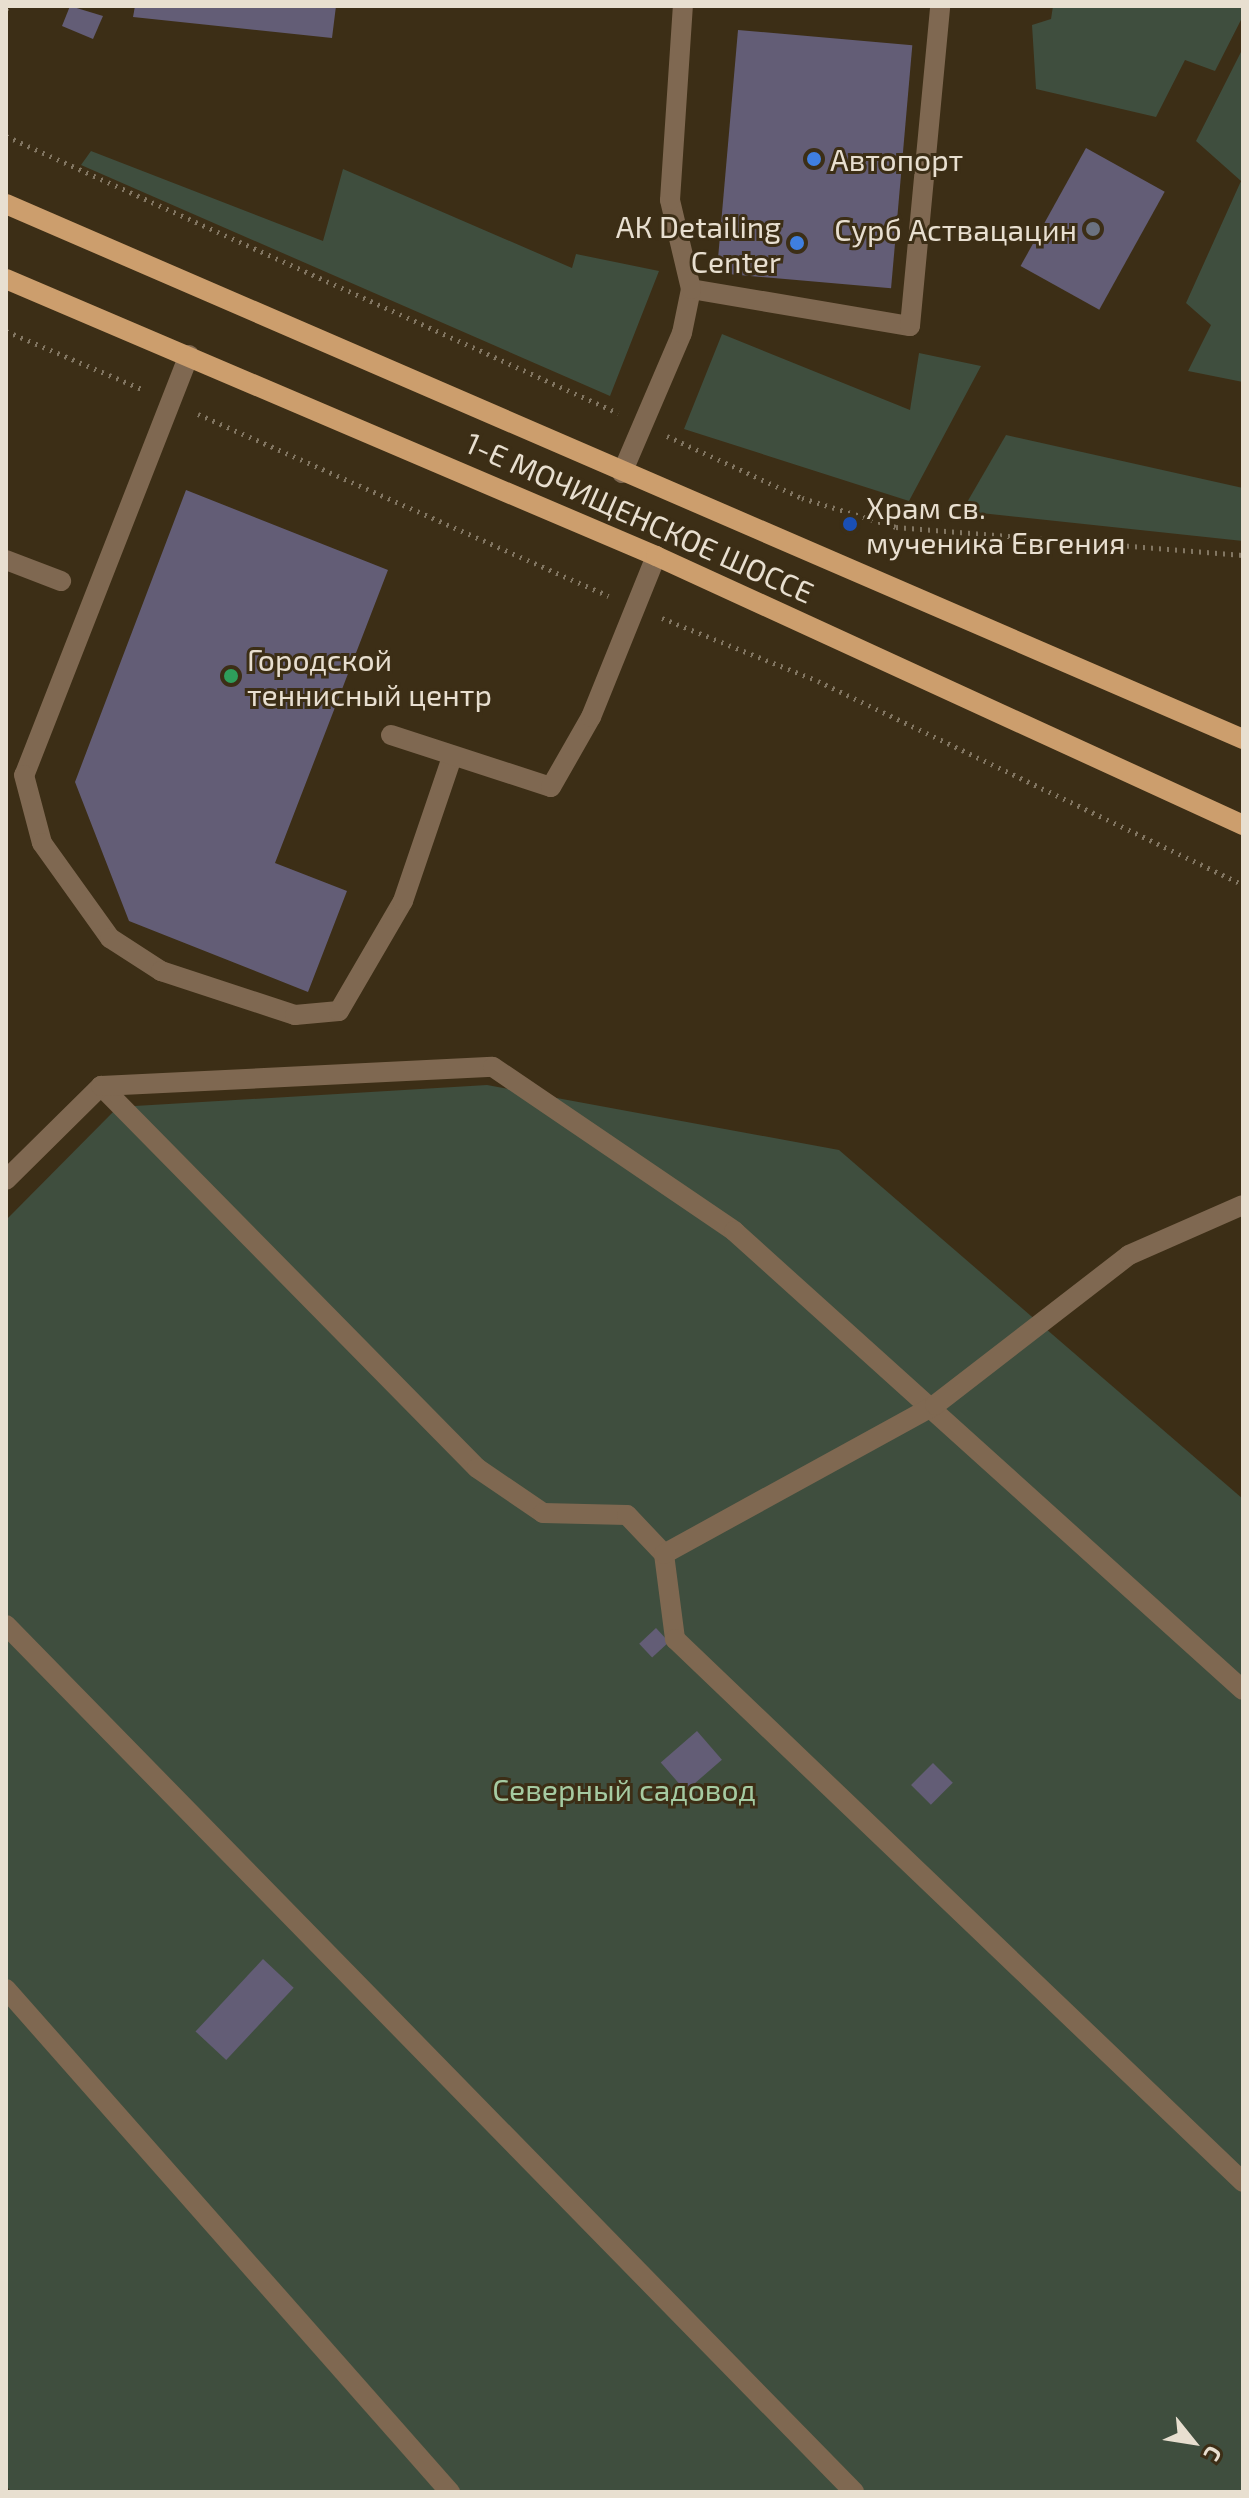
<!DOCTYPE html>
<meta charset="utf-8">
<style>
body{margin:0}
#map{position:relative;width:1249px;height:2498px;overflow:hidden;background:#3c2e16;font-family:"Exo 2",sans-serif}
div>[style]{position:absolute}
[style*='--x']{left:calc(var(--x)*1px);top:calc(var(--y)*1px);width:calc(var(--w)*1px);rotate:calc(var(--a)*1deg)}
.green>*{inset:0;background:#3f4e3e}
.building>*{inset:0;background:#635d76;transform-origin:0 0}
.path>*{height:5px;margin-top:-2.5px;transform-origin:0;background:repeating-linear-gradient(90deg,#827662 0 2px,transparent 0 8px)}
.minor>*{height:20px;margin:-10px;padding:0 10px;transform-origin:10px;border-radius:10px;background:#7f6851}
.major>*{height:20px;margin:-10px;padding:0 10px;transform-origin:10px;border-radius:10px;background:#cc9e6d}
.dots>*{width:22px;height:22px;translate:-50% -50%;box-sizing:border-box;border:4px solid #3c2e16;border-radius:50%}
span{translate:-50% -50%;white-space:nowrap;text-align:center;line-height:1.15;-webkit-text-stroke:6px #3c2e16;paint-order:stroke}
.poi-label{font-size:30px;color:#e8dfd0}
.left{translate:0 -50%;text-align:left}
.right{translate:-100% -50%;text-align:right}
.street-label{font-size:30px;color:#e8dfd0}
.park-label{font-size:30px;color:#a5cba2}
.frame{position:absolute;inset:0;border:8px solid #e8dfd0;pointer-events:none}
.north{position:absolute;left:1153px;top:2402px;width:80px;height:80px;-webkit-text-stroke:6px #3c2e16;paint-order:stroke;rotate:120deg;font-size:22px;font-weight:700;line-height:32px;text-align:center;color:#e8dfd0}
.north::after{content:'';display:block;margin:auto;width:28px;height:36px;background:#e8dfd0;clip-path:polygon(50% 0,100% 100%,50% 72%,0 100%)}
</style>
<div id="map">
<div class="green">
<div style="clip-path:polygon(1053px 6px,1243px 6px,1243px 16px,1215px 71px,1185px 60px,1156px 117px,1036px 89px,1032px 25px,1051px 19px)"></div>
<div style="clip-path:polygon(1243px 48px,1243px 382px,1188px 371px,1211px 325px,1186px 303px,1241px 181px,1196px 141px)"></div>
<div style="clip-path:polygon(91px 151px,323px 241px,343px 169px,572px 268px,576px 254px,659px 271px,610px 396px,81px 165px)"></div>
<div style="clip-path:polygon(722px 334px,910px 410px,919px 353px,981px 366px,909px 501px,684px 429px)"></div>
<div style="clip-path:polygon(1006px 435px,1243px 488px,1243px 541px,962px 511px)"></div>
<div style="clip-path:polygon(487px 1085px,839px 1150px,1243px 1499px,1243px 2492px,11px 2492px,6px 2485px,6px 1220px,118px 1107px)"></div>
</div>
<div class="building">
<div style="clip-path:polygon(70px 6px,103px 16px,93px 39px,62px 26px)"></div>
<div style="clip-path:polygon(135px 6px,336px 6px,332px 38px,133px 17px)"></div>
<div style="left:738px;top:30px;width:175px;height:244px;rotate:5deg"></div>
<div style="left:1086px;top:148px;width:90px;height:135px;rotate:29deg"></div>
<div style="clip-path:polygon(186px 490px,388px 570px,275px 863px,347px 891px,308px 992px,129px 921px,75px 782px)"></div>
<div style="left:656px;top:1628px;width:19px;height:23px;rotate:47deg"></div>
<div style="left:697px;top:1731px;width:38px;height:48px;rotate:49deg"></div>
<div style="left:933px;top:1763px;width:28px;height:31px;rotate:45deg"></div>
<div style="left:263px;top:1959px;width:42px;height:99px;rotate:43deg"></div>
</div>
<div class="path">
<div style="--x:6;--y:10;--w:4;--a:-76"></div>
<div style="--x:6;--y:136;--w:672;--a:24.35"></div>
<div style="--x:6;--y:331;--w:150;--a:23.1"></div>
<div style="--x:198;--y:414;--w:449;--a:23.9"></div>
<div style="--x:667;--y:436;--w:149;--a:24.7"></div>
<div style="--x:802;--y:498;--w:98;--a:17.1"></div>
<div style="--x:896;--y:527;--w:348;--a:4.6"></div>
<div style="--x:662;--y:618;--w:168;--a:22"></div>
<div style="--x:818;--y:681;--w:471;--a:25.6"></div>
</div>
<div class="minor">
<div style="--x:691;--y:289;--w:222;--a:9.6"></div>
<div style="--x:910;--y:326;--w:321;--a:-84.6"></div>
<div style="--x:189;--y:355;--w:451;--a:111.4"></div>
<div style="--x:24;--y:775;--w:70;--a:75.2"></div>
<div style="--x:42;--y:843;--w:117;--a:54.4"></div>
<div style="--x:110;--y:938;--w:61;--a:32.9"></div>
<div style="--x:161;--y:971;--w:141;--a:18.2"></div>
<div style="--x:295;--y:1015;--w:44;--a:-5.2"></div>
<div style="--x:339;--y:1011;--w:127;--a:-59.8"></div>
<div style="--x:403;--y:901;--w:149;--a:-71.2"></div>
<div style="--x:622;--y:473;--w:152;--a:-66.8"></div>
<div style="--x:682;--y:333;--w:45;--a:-78.4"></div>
<div style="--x:691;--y:289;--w:91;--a:-103.3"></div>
<div style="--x:670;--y:200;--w:194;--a:-86.2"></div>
<div style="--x:6;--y:560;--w:59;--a:20.9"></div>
<div style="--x:391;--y:735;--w:168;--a:18"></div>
<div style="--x:551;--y:787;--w:81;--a:-60.3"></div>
<div style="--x:591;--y:717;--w:174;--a:-68"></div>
<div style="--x:101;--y:1086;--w:536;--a:45.45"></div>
<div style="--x:477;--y:1468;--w:80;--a:34.3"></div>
<div style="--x:543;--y:1513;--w:84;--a:1.4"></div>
<div style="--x:627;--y:1515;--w:54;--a:46.5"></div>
<div style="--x:664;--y:1554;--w:86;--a:82.6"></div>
<div style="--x:675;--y:1639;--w:786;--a:43.71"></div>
<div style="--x:6;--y:1180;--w:134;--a:-44.7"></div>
<div style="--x:101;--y:1086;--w:392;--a:-2.8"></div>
<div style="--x:493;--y:1067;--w:292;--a:34.2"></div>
<div style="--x:734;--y:1231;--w:685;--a:42.04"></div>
<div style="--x:664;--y:1554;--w:309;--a:-28.8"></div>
<div style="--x:935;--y:1405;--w:245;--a:-37.7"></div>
<div style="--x:1129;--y:1255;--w:124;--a:-23.7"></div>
<div style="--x:6;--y:1625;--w:1213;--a:45.63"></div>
<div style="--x:6;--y:1989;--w:671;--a:48.57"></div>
</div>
<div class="major">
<div style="--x:6;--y:204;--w:1348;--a:23.39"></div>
<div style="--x:6;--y:279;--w:707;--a:23.08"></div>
<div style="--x:656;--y:556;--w:646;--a:24.62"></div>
</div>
<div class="dots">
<div style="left:814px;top:159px;background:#3f7fe0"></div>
<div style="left:1093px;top:229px;background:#6b7280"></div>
<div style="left:797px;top:243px;background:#3f7fe0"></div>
<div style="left:850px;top:524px;background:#1a4fb4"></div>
<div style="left:231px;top:676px;background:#2e9e5b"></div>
</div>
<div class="poi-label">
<span class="left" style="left:830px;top:159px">Автопорт</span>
<span class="right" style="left:781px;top:243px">АК Detailing<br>Center</span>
<span class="right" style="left:1077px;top:229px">Сурб Аствацацин</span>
<span class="left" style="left:866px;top:524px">Храм св.<br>мученика Евгения</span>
<span class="left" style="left:247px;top:676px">Городской<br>теннисный центр</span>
</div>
<div class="street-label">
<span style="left:640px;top:517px;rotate:24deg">1-Е МОЧИЩЕНСКОЕ ШОССЕ</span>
</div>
<div class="park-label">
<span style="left:624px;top:1789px">Северный садовод</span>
</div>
<div class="frame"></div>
<div class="north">С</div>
</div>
